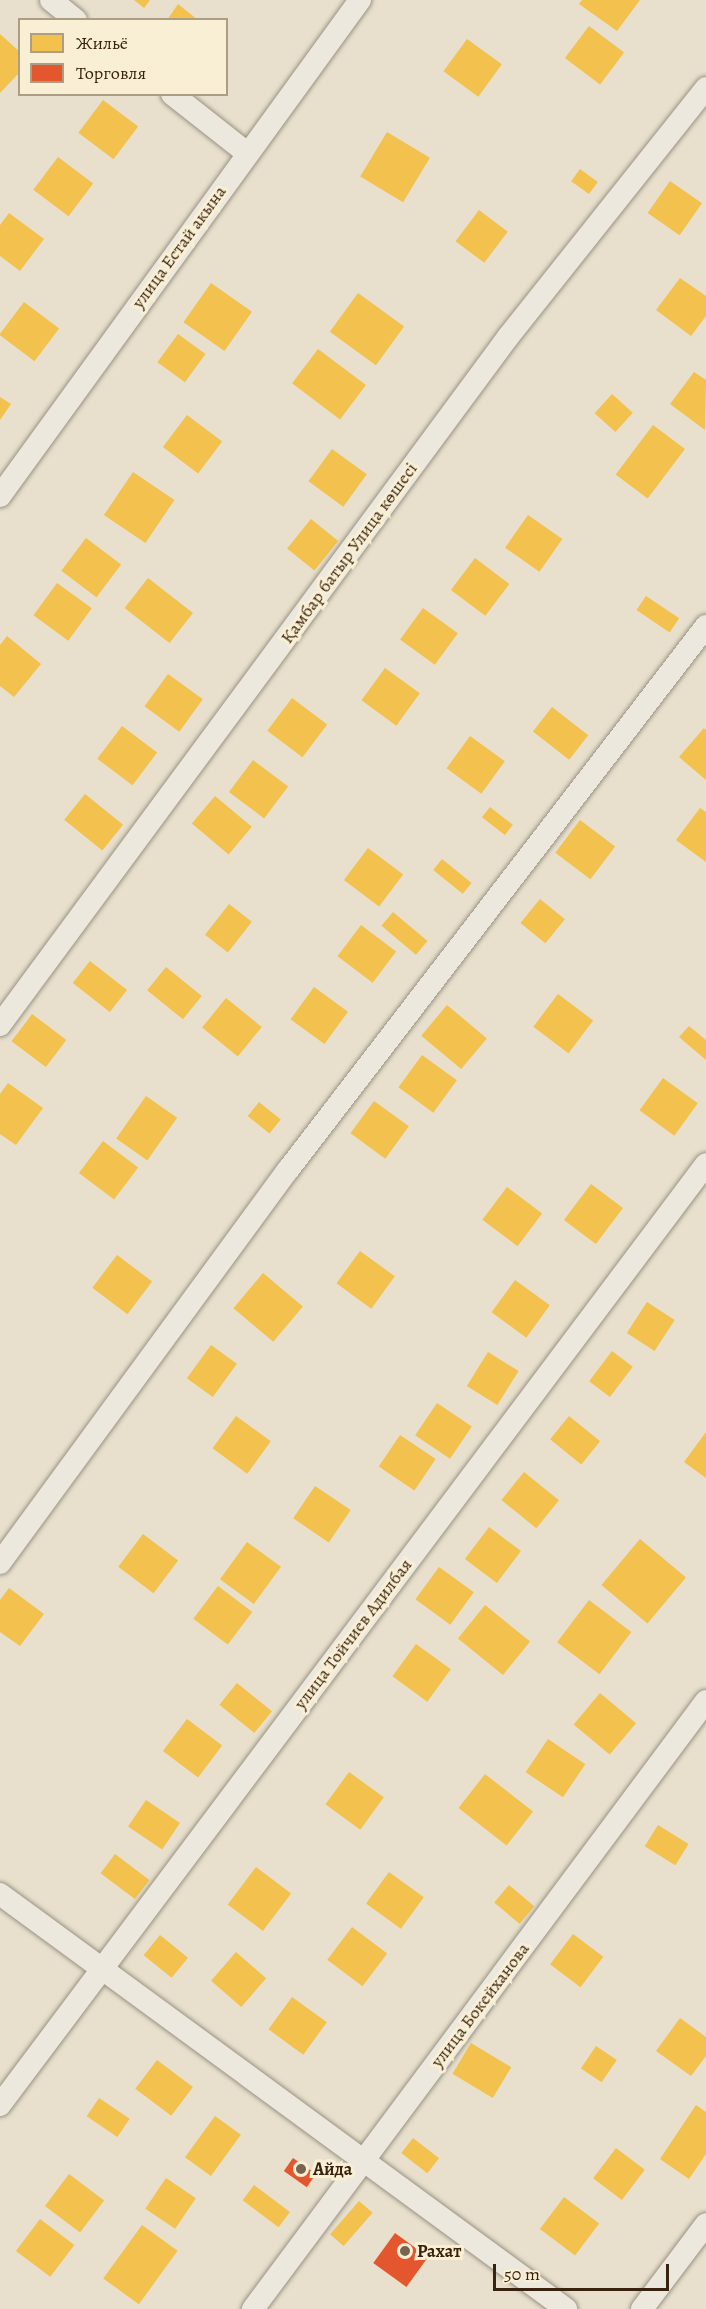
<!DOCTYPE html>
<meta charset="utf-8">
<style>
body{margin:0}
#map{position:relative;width:706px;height:2309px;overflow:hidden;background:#e8e0cc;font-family:Alegreya,serif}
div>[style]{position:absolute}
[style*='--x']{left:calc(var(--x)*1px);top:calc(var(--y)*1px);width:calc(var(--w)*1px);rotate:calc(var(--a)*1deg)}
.homes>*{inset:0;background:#f2c14e;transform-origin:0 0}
.shops>*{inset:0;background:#e4572e;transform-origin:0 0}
.roads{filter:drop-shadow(0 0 2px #9a9284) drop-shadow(0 0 2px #9a9284)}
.street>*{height:22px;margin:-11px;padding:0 11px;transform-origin:11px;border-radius:11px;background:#ece8dd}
.dots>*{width:16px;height:16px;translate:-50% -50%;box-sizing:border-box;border:3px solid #f8efd5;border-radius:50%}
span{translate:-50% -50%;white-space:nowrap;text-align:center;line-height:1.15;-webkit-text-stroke:6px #f8efd5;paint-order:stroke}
.street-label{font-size:18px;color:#3a230e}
.poi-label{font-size:18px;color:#3a230e;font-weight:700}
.left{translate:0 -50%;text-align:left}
.legend{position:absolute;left:18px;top:18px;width:210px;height:78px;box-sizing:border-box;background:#f8efd5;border:2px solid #ac9d85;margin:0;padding:8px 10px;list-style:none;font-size:18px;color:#3a230e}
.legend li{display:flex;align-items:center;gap:12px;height:30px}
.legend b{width:30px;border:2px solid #ac9d85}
.scale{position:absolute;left:493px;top:2264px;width:176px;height:27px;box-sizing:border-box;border:3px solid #3a230e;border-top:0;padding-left:8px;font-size:18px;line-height:21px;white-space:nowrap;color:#3a230e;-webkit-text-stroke:4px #f8efd5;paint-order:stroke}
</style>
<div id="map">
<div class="homes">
<div style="clip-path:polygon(134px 0,150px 0,144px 8px)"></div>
<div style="clip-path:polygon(582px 0,640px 0,617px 31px,579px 4px)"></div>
<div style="clip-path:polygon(178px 4px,198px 20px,167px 20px)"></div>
<div style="left:589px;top:26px;width:44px;height:40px;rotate:37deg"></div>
<div style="clip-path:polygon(0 34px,20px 52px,20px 72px,0 93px)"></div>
<div style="left:467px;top:39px;width:43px;height:40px;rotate:36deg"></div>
<div style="left:103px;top:100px;width:44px;height:41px;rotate:37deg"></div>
<div style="left:387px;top:132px;width:50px;height:52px;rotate:31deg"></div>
<div style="left:58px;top:157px;width:44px;height:41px;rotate:37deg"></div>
<div style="left:580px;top:169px;width:22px;height:15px;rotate:36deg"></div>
<div style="left:670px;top:181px;width:39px;height:39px;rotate:35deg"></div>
<div style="left:479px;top:210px;width:36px;height:39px;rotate:37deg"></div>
<div style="clip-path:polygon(9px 213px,44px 239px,20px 271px,0 256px,0 225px)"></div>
<div style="clip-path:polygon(680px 278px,706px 296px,706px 316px,691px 336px,656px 310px)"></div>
<div style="left:211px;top:283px;width:50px;height:48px;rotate:35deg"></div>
<div style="left:358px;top:293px;width:57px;height:48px;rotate:36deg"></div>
<div style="left:24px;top:302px;width:44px;height:41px;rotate:37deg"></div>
<div style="left:178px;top:334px;width:34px;height:35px;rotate:36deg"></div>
<div style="left:318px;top:349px;width:60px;height:43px;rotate:37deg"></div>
<div style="clip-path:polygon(694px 372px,706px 380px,705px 430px,670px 404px)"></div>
<div style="left:612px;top:394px;width:28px;height:26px;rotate:42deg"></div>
<div style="clip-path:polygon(0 397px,11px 404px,0 420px)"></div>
<div style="left:187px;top:415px;width:44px;height:40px;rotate:37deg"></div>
<div style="left:653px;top:425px;width:40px;height:62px;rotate:37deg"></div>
<div style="left:332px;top:449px;width:43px;height:40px;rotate:36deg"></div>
<div style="left:133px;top:472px;width:50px;height:52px;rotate:34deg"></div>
<div style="left:528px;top:515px;width:42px;height:40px;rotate:35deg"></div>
<div style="left:311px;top:519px;width:35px;height:38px;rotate:39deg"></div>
<div style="left:86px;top:538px;width:44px;height:41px;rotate:37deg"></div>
<div style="left:475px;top:558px;width:43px;height:40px;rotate:37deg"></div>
<div style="left:148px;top:578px;width:57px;height:38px;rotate:38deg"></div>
<div style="left:57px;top:583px;width:43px;height:40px;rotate:36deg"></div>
<div style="left:646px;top:596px;width:40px;height:17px;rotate:34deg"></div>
<div style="left:423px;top:608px;width:43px;height:39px;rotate:36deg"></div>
<div style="clip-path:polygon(7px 636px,41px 664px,14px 697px,0 686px,0 645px)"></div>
<div style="left:385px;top:668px;width:43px;height:40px;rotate:36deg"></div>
<div style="left:168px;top:674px;width:43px;height:40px;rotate:36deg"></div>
<div style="left:292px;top:698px;width:44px;height:41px;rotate:37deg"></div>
<div style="left:552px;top:707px;width:46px;height:31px;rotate:38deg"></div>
<div style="left:122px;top:726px;width:44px;height:41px;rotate:37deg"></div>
<div style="clip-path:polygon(704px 728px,706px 730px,706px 780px,679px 757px)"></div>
<div style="left:470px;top:736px;width:43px;height:40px;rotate:36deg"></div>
<div style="left:253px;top:760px;width:44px;height:40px;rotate:37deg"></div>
<div style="left:85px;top:794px;width:49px;height:33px;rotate:39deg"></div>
<div style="left:215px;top:796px;width:48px;height:36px;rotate:40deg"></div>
<div style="left:490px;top:807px;width:29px;height:13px;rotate:38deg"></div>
<div style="clip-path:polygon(700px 808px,706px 812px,706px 862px,676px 840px)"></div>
<div style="left:580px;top:820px;width:44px;height:41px;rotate:37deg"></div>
<div style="left:368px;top:848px;width:44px;height:40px;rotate:37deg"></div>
<div style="left:442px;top:859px;width:38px;height:14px;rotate:39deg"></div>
<div style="left:540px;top:899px;width:32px;height:31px;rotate:39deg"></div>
<div style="left:229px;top:904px;width:29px;height:39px;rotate:38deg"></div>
<div style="left:393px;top:912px;width:45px;height:18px;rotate:40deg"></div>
<div style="left:361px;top:925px;width:44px;height:39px;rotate:37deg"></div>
<div style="left:90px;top:961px;width:47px;height:28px;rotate:38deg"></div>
<div style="left:166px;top:967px;width:46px;height:30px;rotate:39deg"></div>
<div style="left:314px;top:987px;width:42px;height:40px;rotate:36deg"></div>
<div style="left:558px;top:994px;width:44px;height:41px;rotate:37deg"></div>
<div style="left:226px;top:998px;width:46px;height:38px;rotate:39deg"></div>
<div style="left:447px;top:1005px;width:52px;height:40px;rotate:40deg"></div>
<div style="left:32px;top:1014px;width:43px;height:34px;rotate:37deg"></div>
<div style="clip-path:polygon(689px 1026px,706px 1040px,706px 1060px,679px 1037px)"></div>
<div style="left:422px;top:1055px;width:43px;height:40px;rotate:36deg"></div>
<div style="left:663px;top:1078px;width:43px;height:40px;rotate:36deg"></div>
<div style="clip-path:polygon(8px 1083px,43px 1108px,16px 1145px,0 1134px,0 1094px)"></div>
<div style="left:146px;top:1096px;width:38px;height:52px;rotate:35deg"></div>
<div style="left:374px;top:1101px;width:43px;height:40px;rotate:36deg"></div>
<div style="left:259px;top:1102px;width:28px;height:18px;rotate:39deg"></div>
<div style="left:103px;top:1141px;width:44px;height:40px;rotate:37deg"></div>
<div style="left:591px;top:1184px;width:40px;height:45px;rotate:37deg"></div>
<div style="left:507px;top:1187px;width:44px;height:41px;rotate:37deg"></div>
<div style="left:360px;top:1251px;width:43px;height:40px;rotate:36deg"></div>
<div style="left:117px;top:1255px;width:44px;height:41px;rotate:37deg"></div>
<div style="left:263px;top:1273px;width:52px;height:46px;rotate:40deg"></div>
<div style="left:515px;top:1280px;width:43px;height:40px;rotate:36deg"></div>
<div style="left:647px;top:1302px;width:33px;height:37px;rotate:33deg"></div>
<div style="left:211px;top:1345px;width:32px;height:41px;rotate:36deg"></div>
<div style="left:612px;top:1351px;width:26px;height:38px;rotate:37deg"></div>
<div style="left:488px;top:1352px;width:36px;height:40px;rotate:32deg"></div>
<div style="left:437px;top:1403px;width:42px;height:39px;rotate:34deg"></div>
<div style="left:236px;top:1416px;width:43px;height:40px;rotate:36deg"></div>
<div style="left:569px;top:1416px;width:40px;height:30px;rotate:39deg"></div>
<div style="clip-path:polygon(706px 1432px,706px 1478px,684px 1462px)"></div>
<div style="left:400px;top:1435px;width:43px;height:38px;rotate:34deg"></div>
<div style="left:524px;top:1472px;width:45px;height:36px;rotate:39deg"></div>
<div style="left:315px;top:1486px;width:43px;height:39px;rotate:34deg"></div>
<div style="left:489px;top:1527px;width:40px;height:40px;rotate:37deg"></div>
<div style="left:143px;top:1534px;width:44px;height:41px;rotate:37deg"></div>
<div style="left:640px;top:1539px;width:60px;height:60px;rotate:40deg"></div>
<div style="left:247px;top:1542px;width:42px;height:46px;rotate:36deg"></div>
<div style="left:439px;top:1567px;width:43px;height:40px;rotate:36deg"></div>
<div style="left:218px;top:1586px;width:43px;height:41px;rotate:37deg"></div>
<div style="clip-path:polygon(9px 1588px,44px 1614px,20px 1646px,0 1632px,0 1600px)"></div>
<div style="left:589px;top:1600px;width:53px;height:53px;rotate:37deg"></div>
<div style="left:485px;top:1605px;width:58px;height:43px;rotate:39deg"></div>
<div style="left:416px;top:1644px;width:43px;height:40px;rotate:36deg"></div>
<div style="left:237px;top:1683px;width:45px;height:28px;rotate:39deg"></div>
<div style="left:600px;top:1693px;width:47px;height:41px;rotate:40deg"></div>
<div style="left:187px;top:1719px;width:44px;height:40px;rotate:37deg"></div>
<div style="left:548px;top:1739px;width:45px;height:40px;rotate:34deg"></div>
<div style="left:349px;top:1772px;width:43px;height:40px;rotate:36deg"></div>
<div style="left:485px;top:1774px;width:61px;height:43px;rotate:38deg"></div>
<div style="left:146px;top:1800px;width:41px;height:32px;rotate:34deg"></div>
<div style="left:658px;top:1825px;width:36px;height:25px;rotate:32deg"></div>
<div style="left:115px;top:1854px;width:43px;height:24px;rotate:37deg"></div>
<div style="left:256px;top:1867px;width:44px;height:47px;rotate:37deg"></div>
<div style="left:389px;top:1872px;width:43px;height:39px;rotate:36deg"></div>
<div style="left:509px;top:1885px;width:33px;height:23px;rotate:40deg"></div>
<div style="left:352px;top:1927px;width:44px;height:41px;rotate:37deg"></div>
<div style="left:573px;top:1934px;width:38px;height:38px;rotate:37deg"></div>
<div style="left:160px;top:1935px;width:36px;height:26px;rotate:39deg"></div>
<div style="left:236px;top:1952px;width:40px;height:38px;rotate:41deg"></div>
<div style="left:292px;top:1997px;width:43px;height:40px;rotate:36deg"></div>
<div style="clip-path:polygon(680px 2018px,706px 2037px,706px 2056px,691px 2076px,656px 2051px)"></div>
<div style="left:471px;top:2043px;width:47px;height:36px;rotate:31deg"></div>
<div style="left:596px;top:2046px;width:25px;height:27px;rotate:34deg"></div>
<div style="left:157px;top:2060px;width:45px;height:36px;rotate:37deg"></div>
<div style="left:99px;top:2098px;width:37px;height:22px;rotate:34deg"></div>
<div style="clip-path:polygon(696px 2105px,706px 2112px,706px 2154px,689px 2179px,660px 2159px)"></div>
<div style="left:215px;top:2116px;width:32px;height:51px;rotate:36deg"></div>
<div style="left:413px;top:2138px;width:33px;height:19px;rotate:38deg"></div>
<div style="left:616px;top:2148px;width:36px;height:38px;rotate:37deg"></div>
<div style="left:69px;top:2174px;width:44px;height:40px;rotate:37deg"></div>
<div style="left:166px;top:2178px;width:36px;height:37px;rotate:34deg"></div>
<div style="left:254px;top:2185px;width:45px;height:19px;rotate:37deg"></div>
<div style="left:564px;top:2197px;width:44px;height:40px;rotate:37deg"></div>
<div style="left:359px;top:2201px;width:18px;height:44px;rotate:41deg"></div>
<div style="left:40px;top:2219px;width:43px;height:40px;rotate:37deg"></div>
<div style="left:142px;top:2225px;width:44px;height:66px;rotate:36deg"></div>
</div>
<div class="shops">
<div style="left:293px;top:2158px;width:28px;height:16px;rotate:35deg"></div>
<div style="left:395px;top:2233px;width:41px;height:37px;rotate:36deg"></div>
</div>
<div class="roads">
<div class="street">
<div style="--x:51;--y:0;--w:32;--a:39"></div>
<div style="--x:172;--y:94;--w:95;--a:38.2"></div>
<div style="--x:0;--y:496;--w:613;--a:-54.03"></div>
<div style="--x:0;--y:1025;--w:855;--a:-53.56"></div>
<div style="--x:508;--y:337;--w:318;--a:-51.5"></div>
<div style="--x:0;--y:1563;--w:487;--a:-53.8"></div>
<div style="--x:288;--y:1170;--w:686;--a:-52.46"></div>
<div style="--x:0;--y:1894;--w:702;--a:36.25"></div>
<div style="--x:0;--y:2105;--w:1176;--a:-53.12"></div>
<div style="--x:253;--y:2309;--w:758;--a:-53.31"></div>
<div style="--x:642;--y:2309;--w:106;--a:-53"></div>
</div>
</div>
<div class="dots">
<div style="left:301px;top:2169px;background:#776550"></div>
<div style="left:405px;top:2251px;background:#776550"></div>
</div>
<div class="street-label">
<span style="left:179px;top:247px;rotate:-54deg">улица Естай акына</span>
<span style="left:349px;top:553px;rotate:-54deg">Қамбар батыр Улица көшесі</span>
<span style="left:353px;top:1634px;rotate:-53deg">улица Тойчиев Адилбая</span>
<span style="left:480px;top:2005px;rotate:-53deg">улица Бокейханова</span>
</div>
<div class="poi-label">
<span class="left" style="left:313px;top:2169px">Айда</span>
<span class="left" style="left:417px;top:2251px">Рахат</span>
</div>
<ul class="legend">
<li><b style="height:16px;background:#f2c14e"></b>Жильё</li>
<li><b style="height:16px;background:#e4572e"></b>Торговля</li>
</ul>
<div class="scale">50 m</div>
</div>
